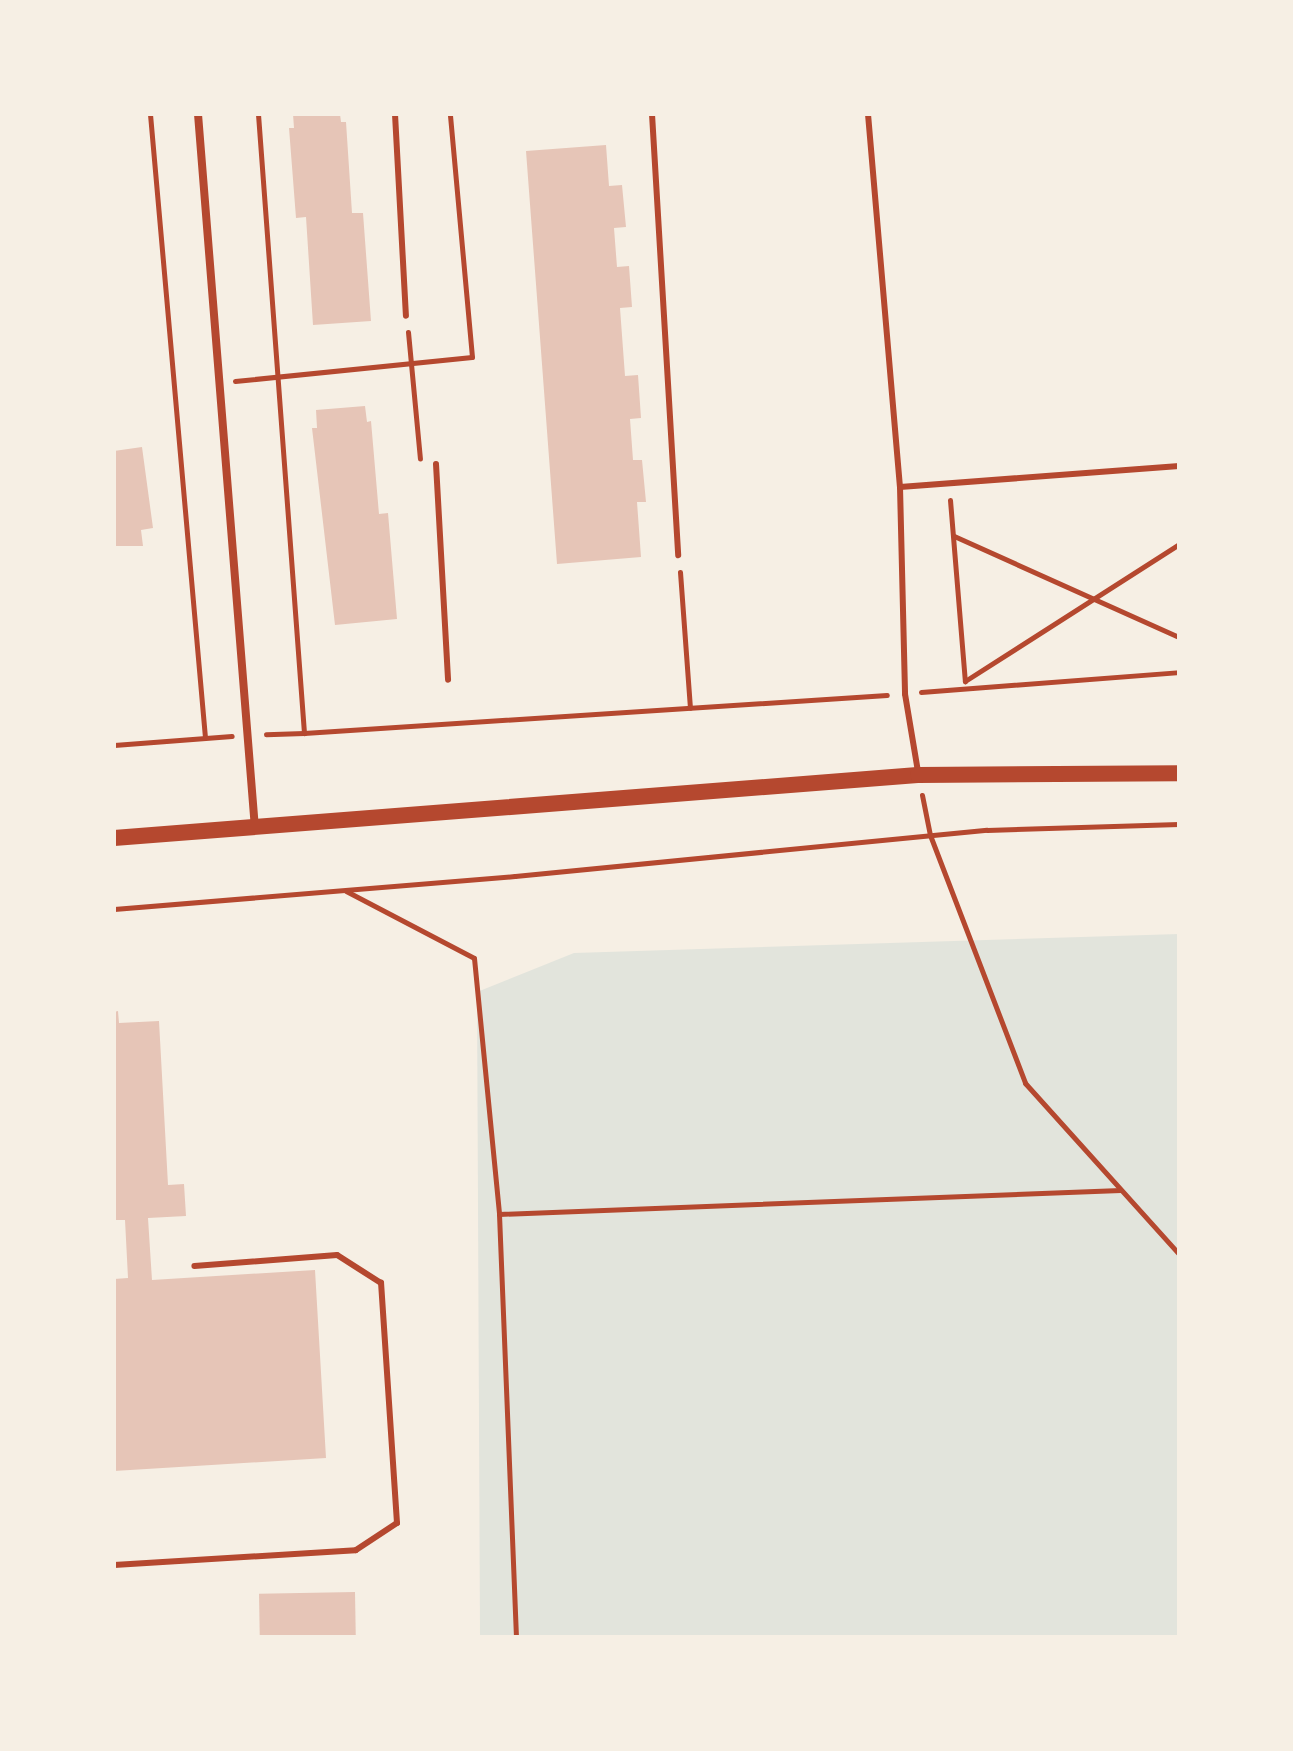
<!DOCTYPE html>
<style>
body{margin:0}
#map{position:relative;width:1293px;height:1751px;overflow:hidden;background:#f6efe4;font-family:Raleway,sans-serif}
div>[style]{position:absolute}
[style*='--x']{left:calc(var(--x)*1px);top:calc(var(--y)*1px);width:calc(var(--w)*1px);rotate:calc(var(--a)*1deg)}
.green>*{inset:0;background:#e2e4dc}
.building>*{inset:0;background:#e6c5b7;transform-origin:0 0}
.path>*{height:5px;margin:-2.5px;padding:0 2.5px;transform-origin:2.5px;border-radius:2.5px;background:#b5482f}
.service>*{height:6px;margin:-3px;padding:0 3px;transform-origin:3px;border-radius:3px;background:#b5482f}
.minor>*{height:8px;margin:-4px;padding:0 4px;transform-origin:4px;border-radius:4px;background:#b5482f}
.secondary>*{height:16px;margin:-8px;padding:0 8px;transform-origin:8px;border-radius:8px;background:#b5482f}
span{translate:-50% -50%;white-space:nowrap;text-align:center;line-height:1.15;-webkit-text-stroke:7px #f6efe4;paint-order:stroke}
.frame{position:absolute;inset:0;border:116px solid #f6efe4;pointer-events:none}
</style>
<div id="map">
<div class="green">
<div style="clip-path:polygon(1179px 934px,1179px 1637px,480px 1637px,477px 992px,574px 953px)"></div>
</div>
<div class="building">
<div style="clip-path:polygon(293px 114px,340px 114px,341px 122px,346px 122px,352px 213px,363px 213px,371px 321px,313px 325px,306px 217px,296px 218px,289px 128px,294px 128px)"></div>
<div style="clip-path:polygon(606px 145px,609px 186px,622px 185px,626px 227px,614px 228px,617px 267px,629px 266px,632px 307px,620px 308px,625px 376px,638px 375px,641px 418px,630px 419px,633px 460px,642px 460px,646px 502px,637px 502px,641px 557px,557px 564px,526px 151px)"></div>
<div style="clip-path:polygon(365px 406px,367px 422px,371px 421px,379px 514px,388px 513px,397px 619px,335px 625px,312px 428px,317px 428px,316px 410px)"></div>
<div style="clip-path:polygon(142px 447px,153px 528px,141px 530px,143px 546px,114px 546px,114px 451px)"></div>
<div style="clip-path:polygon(118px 1011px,119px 1023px,159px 1021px,168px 1185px,184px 1184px,186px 1216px,148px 1218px,152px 1280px,315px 1270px,326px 1458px,114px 1471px,114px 1279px,128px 1278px,125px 1220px,114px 1220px,114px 1012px)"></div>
<div style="left:355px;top:1592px;width:45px;height:96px;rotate:89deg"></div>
</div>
<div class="path">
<div style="--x:150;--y:114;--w:626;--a:84.96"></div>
<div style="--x:258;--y:114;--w:621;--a:85.75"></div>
<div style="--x:304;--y:733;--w:38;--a:178"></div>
<div style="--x:408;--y:332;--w:127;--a:84.6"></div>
<div style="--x:235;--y:381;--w:238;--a:-5.8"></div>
<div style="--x:472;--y:357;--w:244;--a:-95.2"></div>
<div style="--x:950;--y:500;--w:182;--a:85.3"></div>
<div style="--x:954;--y:536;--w:247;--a:24.2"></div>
<div style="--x:680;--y:572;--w:136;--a:85.8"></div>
<div style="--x:965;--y:681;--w:254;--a:-32.6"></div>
<div style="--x:921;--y:692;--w:259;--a:-4.4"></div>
<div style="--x:304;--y:733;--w:584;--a:-3.73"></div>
<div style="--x:114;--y:745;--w:118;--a:-4.4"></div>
<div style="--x:922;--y:795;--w:41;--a:78.7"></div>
<div style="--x:930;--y:835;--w:266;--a:69"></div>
<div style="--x:1025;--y:1083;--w:230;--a:48"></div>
<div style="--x:346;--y:891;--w:144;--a:27.6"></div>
<div style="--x:474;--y:958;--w:257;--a:84.4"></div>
<div style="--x:499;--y:1214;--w:423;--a:87.7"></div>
<div style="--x:114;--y:909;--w:402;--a:-4.7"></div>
<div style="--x:515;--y:876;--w:474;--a:-5.6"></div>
<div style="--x:987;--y:830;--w:192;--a:-1.8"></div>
<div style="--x:499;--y:1214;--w:622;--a:-2.21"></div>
</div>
<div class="service">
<div style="--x:395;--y:114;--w:202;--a:86.9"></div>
<div style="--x:652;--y:114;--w:442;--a:86.6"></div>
<div style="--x:868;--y:114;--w:374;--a:85.1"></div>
<div style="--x:900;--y:487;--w:207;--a:88.6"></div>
<div style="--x:905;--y:694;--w:79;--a:80.5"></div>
<div style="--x:436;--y:464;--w:216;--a:86.8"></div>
<div style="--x:900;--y:487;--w:280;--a:-4.3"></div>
<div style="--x:114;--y:1565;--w:242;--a:-3.5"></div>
<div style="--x:356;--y:1550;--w:49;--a:-33.4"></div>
<div style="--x:397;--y:1523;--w:241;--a:-93.8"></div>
<div style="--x:381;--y:1283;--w:52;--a:-147.5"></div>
<div style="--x:337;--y:1255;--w:143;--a:175.6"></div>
</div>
<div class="minor">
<div style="--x:198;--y:114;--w:716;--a:85.44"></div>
</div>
<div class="secondary">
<div style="--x:114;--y:838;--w:806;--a:-4.48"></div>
<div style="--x:918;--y:775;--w:261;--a:-0.4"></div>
</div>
<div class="frame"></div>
</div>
